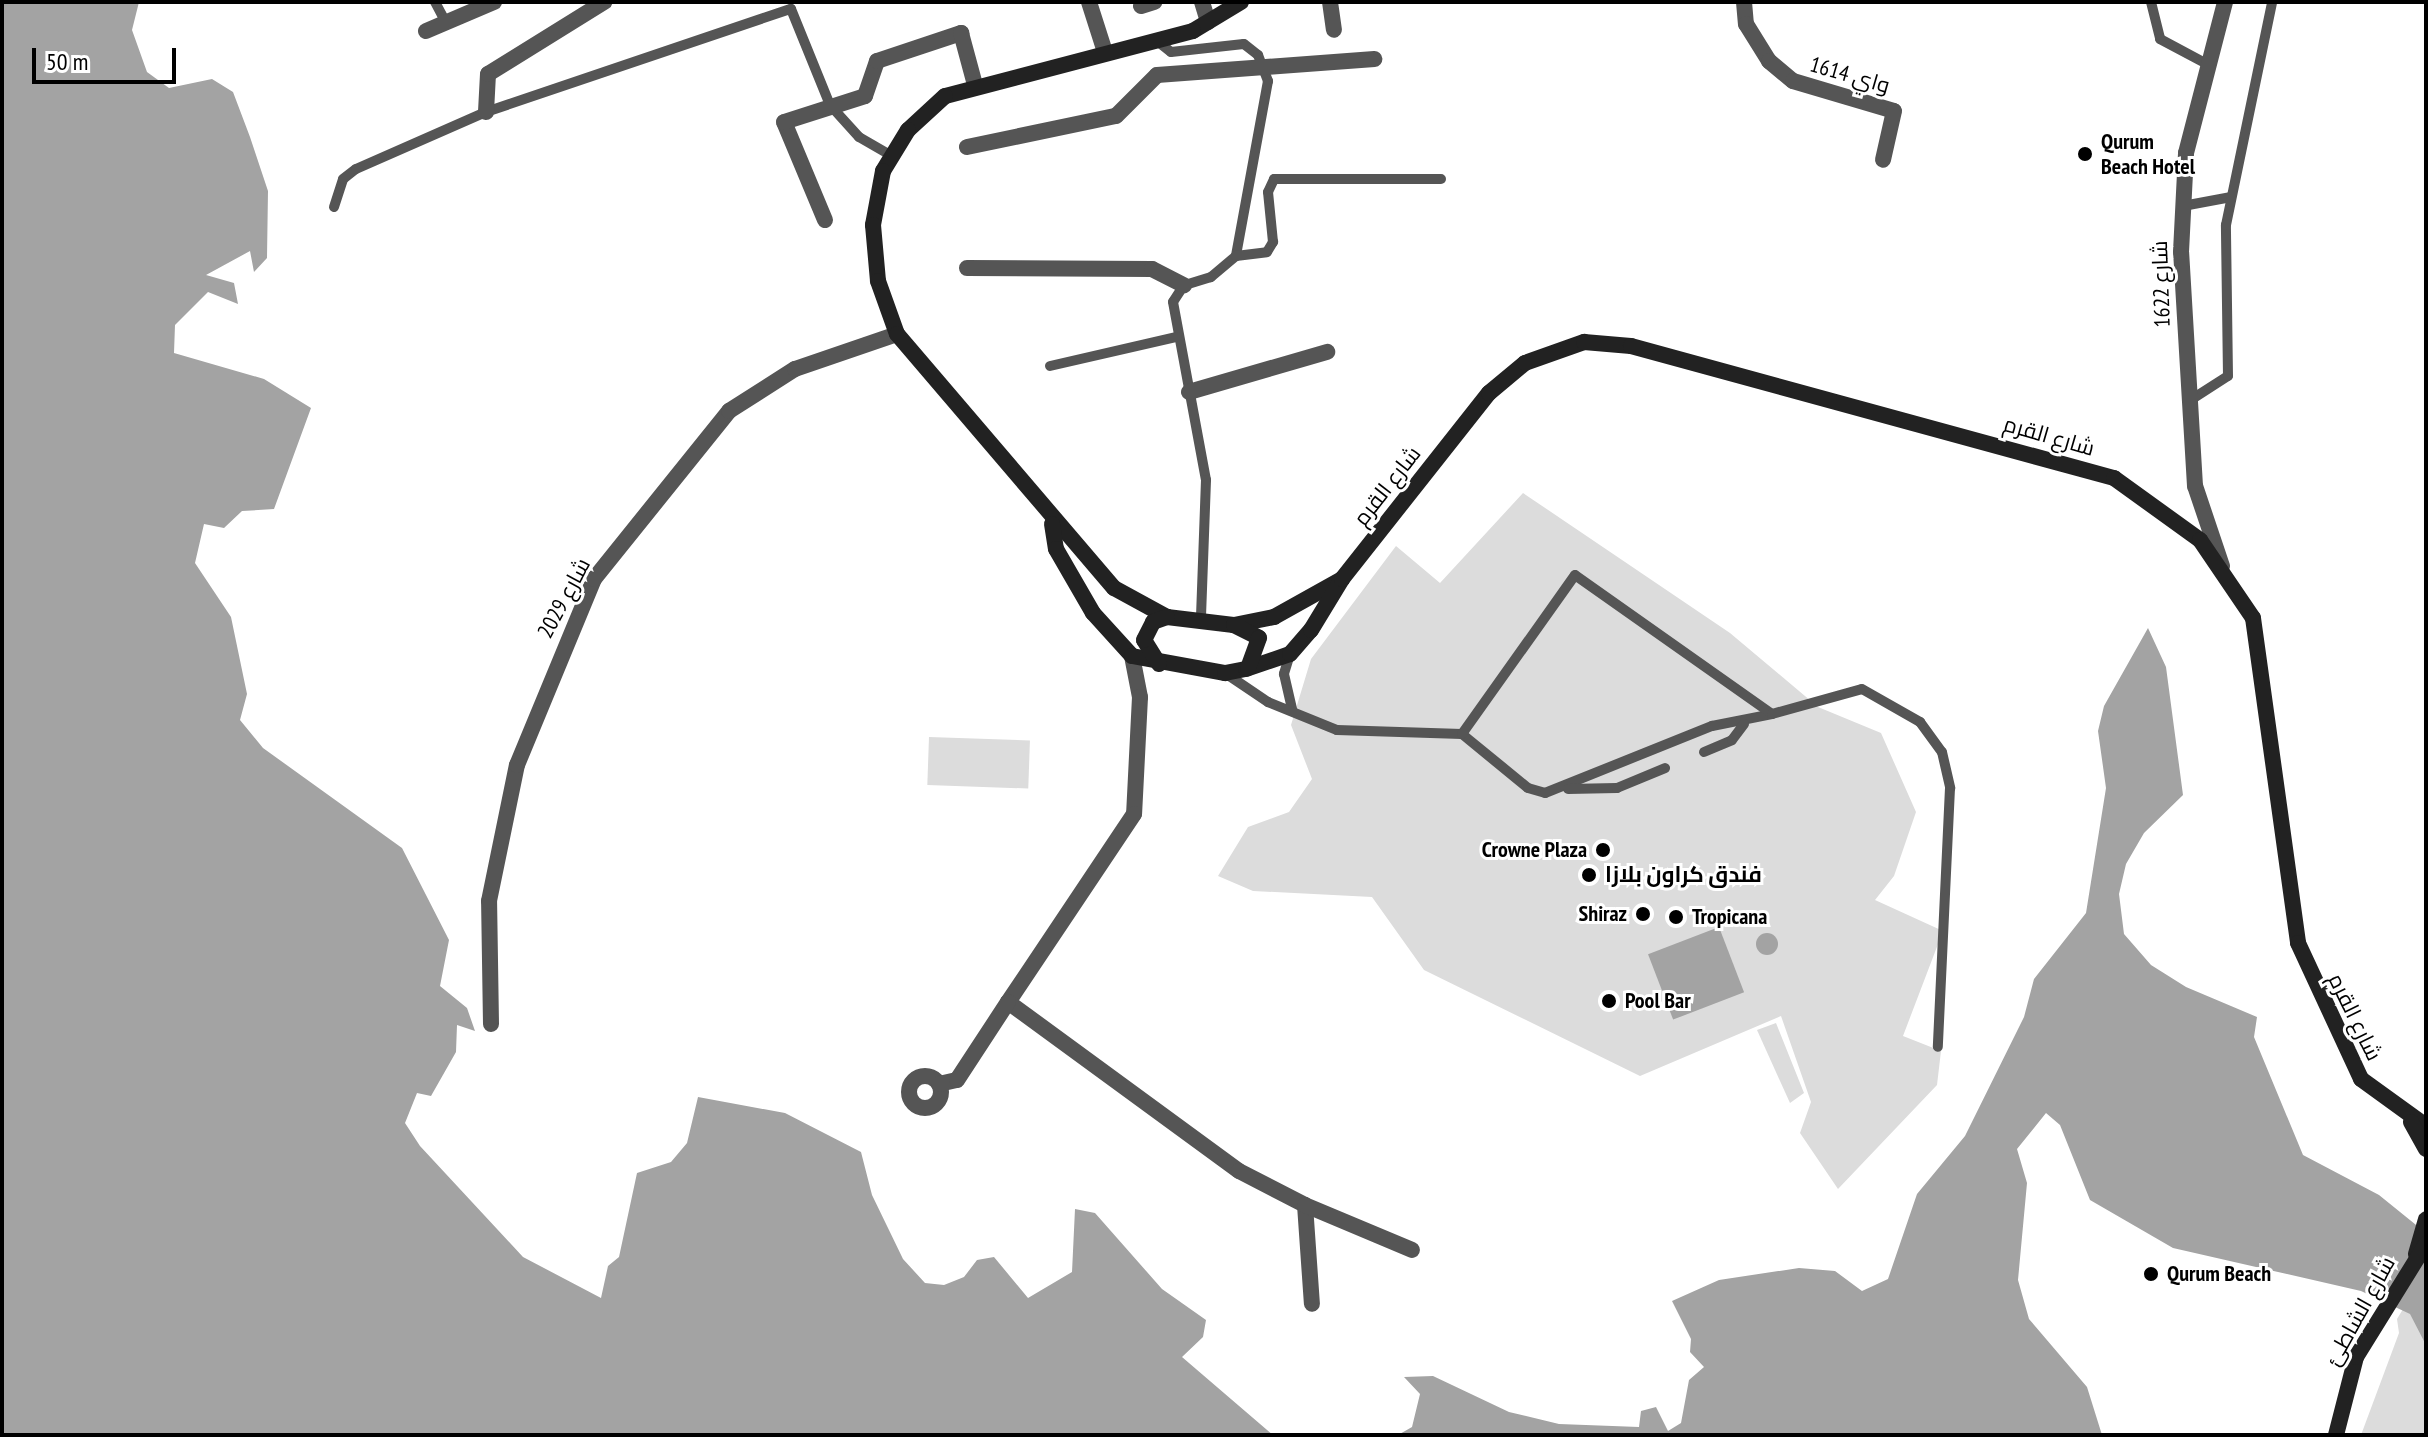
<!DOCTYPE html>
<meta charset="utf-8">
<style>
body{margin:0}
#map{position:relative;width:2428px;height:1437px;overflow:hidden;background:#fff;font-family:"PT Sans Narrow",Cairo,sans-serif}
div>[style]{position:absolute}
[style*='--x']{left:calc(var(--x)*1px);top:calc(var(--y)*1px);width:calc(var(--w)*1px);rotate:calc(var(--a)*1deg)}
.green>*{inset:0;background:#dcdcdc;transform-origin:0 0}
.water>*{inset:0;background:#a3a3a3;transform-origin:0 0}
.round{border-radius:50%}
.lane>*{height:10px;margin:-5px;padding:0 5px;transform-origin:5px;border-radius:5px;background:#555}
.street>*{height:16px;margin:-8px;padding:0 8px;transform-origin:8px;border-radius:8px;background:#555}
.street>.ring{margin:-8px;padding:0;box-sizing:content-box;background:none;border:16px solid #555;border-radius:50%}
.secondary>*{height:16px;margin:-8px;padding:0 8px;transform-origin:8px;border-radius:8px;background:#222}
.dots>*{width:22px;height:22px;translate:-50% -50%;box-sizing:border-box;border:4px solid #fff;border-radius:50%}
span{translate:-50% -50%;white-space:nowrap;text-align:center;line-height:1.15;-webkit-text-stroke:6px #fff;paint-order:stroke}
.street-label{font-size:22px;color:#000}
.poi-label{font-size:22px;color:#000;font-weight:700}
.left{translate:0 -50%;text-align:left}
.right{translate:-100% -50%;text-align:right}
.frame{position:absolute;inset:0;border:4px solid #000;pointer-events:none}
.scale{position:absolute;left:32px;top:48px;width:144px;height:36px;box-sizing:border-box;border:4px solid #000;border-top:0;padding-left:10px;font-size:24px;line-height:28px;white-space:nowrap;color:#000;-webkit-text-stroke:6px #fff;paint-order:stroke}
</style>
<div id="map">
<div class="green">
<div style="clip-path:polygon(1523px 493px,1730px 633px,1818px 707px,1881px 733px,1916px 812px,1894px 876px,1875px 900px,1943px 931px,1903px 1036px,1941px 1051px,1937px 1085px,1838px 1189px,1800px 1133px,1811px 1102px,1781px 1016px,1640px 1076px,1424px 970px,1372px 897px,1253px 891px,1218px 876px,1248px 827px,1289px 812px,1312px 779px,1291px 725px,1311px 659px,1396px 546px,1440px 583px)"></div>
<div style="left:929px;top:737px;width:101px;height:48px;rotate:2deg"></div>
<div style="clip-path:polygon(1776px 1023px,1804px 1093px,1790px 1103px,1757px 1030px)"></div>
<div style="clip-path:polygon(2426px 1271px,2426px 1435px,2361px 1435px,2399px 1333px,2397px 1319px)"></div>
</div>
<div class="water">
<div style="clip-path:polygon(2px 2px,139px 2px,132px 30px,147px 72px,169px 88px,212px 79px,233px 92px,250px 137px,268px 191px,267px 258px,254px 272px,250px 251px,206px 275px,234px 283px,238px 304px,208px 292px,175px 325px,174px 353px,264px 379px,311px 408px,274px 509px,242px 511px,224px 528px,204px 524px,195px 563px,231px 617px,247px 694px,240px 720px,263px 748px,402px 848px,449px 940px,440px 986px,467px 1008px,475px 1031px,457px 1025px,456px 1052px,431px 1096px,417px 1093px,405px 1123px,420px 1146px,523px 1257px,601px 1298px,608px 1266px,619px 1257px,637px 1173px,671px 1162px,687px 1143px,698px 1097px,785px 1113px,861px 1152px,872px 1195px,903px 1259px,925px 1283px,944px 1285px,964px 1277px,977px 1260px,994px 1257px,1028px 1298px,1072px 1272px,1075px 1209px,1095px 1213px,1162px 1289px,1206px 1320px,1203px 1337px,1182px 1357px,1273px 1435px,2px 1435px)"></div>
<div style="clip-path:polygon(2148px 628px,2166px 667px,2183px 795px,2144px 833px,2126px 864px,2119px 894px,2124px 934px,2151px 965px,2186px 987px,2257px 1017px,2254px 1037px,2303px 1155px,2379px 1195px,2426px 1233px,2426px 1345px,2410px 1314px,2361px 1291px,2173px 1248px,2090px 1200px,2060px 1125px,2046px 1113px,2017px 1149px,2027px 1183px,2018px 1280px,2029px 1319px,2087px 1387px,2102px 1435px,1398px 1435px,1412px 1427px,1420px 1394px,1404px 1377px,1433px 1376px,1509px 1412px,1559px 1424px,1639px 1427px,1641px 1411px,1656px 1407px,1668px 1431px,1681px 1423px,1689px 1380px,1704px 1367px,1690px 1352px,1691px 1339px,1672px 1301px,1719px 1280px,1799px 1268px,1835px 1271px,1862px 1291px,1888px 1279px,1917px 1194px,1965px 1136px,2024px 1017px,2034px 979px,2086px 913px,2106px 788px,2098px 731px,2104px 706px)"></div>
<div style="left:1719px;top:927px;width:70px;height:76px;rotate:69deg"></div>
<div class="round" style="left:1756px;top:933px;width:22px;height:22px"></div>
</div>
<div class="lane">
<div style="--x:435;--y:2;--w:24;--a:62"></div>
<div style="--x:2151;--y:2;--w:38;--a:76"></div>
<div style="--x:2160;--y:39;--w:55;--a:28"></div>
<div style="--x:1156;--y:40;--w:19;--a:39"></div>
<div style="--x:1171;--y:52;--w:73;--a:-6.3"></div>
<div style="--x:1244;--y:44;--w:18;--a:38"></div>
<div style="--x:1258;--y:55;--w:28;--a:69"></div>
<div style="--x:1268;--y:81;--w:178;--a:100.4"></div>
<div style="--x:1236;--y:256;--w:33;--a:140"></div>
<div style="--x:1211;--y:277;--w:28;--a:163"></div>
<div style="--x:1184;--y:285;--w:20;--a:123"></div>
<div style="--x:1173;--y:302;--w:181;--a:79.5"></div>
<div style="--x:1206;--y:480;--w:139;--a:92.1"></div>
<div style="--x:2183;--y:206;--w:49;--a:-10.6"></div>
<div style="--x:334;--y:207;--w:29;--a:-72"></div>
<div style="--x:343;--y:179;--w:16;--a:-38"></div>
<div style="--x:356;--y:169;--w:142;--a:-23.7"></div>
<div style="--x:486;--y:112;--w:322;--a:-18.7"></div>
<div style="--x:791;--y:9;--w:104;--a:67.9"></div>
<div style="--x:830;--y:105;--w:43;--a:47.8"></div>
<div style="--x:859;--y:137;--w:38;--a:30"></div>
<div style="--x:1236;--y:256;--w:31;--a:-7"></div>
<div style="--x:1267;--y:252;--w:12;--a:-59"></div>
<div style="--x:1273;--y:242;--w:50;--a:-95.7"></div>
<div style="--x:1268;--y:192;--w:14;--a:-65"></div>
<div style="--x:1274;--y:179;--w:167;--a:0"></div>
<div style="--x:1050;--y:366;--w:130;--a:-12.9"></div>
<div style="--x:2189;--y:401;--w:46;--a:-32.7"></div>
<div style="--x:2228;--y:376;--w:151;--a:-90.8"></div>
<div style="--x:2226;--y:225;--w:228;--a:-78.3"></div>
<div style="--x:1290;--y:654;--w:21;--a:107"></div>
<div style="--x:1284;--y:674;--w:37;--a:77"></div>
<div style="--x:1225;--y:673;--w:52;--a:34"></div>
<div style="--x:1268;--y:702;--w:74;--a:22.1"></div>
<div style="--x:1337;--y:730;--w:125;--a:1.8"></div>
<div style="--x:1462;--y:734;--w:85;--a:39.3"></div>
<div style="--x:1528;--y:788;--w:18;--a:16"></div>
<div style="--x:1545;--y:793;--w:180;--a:-21.9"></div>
<div style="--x:1712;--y:726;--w:61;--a:-11.3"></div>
<div style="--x:1772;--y:714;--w:241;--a:-144.8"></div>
<div style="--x:1575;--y:575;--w:195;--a:125.4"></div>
<div style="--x:1772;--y:714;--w:93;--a:-15.5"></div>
<div style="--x:1862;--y:689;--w:67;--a:29.6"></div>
<div style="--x:1920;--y:722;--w:37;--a:54"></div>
<div style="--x:1942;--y:752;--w:37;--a:77"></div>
<div style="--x:1950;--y:788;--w:259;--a:92.7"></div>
<div style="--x:1704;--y:752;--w:30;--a:-23"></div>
<div style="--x:1732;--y:740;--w:20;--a:-53"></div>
<div style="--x:1568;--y:789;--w:49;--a:-1.2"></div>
<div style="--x:1617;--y:788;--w:52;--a:-22.6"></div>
</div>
<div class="street">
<div style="--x:1089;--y:2;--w:52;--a:72.3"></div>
<div style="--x:1202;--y:2;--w:21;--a:73"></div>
<div style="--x:1330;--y:2;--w:28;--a:82"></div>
<div style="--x:1744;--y:2;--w:22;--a:85"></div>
<div style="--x:1746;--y:24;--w:44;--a:58.1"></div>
<div style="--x:1769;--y:61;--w:31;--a:40"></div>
<div style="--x:1793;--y:81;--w:105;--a:16.5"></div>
<div style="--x:1894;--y:111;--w:50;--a:102.7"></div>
<div style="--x:1141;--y:6;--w:14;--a:-17"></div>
<div style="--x:426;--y:31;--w:74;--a:-23.1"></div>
<div style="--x:486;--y:112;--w:38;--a:-87"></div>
<div style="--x:488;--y:74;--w:137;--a:-31.8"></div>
<div style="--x:967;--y:147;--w:152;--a:-11.8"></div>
<div style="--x:1116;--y:116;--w:58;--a:-45"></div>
<div style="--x:1157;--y:75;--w:218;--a:-4.2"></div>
<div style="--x:825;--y:220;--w:106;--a:-112.7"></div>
<div style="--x:784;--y:122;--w:85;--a:-17.8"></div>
<div style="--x:865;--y:96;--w:37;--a:-71"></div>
<div style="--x:877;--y:61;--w:89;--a:-18.4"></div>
<div style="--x:961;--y:33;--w:54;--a:74.9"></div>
<div style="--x:967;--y:268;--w:185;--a:0.3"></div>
<div style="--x:1152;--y:269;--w:36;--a:27"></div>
<div style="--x:1189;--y:392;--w:144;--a:-16.2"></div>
<div style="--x:2222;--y:566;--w:84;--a:-108.6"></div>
<div style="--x:2195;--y:486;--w:234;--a:-93.4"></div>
<div style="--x:2181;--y:252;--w:99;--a:-87.1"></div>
<div style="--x:2186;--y:153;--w:156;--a:-75.5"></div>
<div style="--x:1132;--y:656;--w:42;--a:79"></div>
<div style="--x:1140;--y:697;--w:117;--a:92.9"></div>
<div style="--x:1134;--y:814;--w:226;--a:123.8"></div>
<div style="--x:1008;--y:1002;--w:286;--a:36.2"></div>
<div style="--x:1239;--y:1171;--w:74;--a:27.3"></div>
<div style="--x:1305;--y:1205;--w:99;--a:86"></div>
<div style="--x:491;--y:1024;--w:123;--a:-90.9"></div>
<div style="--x:489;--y:901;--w:139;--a:-78.4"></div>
<div style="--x:517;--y:765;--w:201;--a:-67.5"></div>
<div style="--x:594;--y:579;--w:216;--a:-51.2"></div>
<div style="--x:729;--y:411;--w:78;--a:-32.5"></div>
<div style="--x:795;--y:369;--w:108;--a:-18.9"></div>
<div class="ring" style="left:909px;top:1076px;width:16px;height:16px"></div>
<div style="--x:939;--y:1084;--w:18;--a:-13"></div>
<div style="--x:957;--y:1080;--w:93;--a:-56.8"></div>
<div style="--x:1305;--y:1205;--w:116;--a:22.8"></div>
</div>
<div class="secondary">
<div style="--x:1241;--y:2;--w:56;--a:148.9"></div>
<div style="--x:1193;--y:31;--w:256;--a:165.3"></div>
<div style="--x:945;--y:96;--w:50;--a:137.4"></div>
<div style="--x:908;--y:130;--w:48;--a:121.4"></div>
<div style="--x:883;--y:171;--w:55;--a:100.5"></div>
<div style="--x:873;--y:225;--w:56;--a:84.9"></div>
<div style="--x:878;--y:281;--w:56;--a:70.3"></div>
<div style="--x:897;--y:334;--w:334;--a:49.5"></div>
<div style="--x:1114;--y:588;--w:60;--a:28.7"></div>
<div style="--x:1167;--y:617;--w:67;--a:6.8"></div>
<div style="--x:1234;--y:625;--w:41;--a:-11.3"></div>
<div style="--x:1274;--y:617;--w:78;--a:-29.2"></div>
<div style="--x:1052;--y:524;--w:25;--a:81"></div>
<div style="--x:1056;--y:549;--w:74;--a:60"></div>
<div style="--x:1093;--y:613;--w:58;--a:47.8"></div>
<div style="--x:1132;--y:656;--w:95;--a:10.4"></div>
<div style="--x:1225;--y:673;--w:21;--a:-11"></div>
<div style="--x:1246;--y:669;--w:46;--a:-18.8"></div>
<div style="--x:1290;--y:654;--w:32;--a:-49"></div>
<div style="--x:1311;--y:630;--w:60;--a:-58.7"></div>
<div style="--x:1342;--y:579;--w:237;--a:-51.7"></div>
<div style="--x:1489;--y:393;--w:47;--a:-39.8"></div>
<div style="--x:1525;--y:363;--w:63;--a:-19.6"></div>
<div style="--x:1584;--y:342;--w:47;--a:4.9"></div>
<div style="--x:1631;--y:346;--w:501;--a:15.29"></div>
<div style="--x:2114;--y:478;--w:106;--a:35.8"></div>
<div style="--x:2200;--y:540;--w:94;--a:55.8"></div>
<div style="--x:2253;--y:618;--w:328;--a:82.1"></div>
<div style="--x:2298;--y:943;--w:150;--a:65.1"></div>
<div style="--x:2361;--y:1079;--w:80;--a:35.9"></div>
<div style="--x:1234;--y:625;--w:28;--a:27"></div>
<div style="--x:1259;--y:638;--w:32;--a:110"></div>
<div style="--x:1159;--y:664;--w:28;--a:-122"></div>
<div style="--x:1144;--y:640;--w:20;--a:-63"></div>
<div style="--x:1153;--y:622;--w:15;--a:-20"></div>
<div style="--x:2411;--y:1122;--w:31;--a:61"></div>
<div style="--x:2416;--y:1254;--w:36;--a:-74"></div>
<div style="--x:2336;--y:1435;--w:81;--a:-75.6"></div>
<div style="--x:2356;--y:1357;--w:133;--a:-58.2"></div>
</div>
<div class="dots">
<div style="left:2085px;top:154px;background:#000"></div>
<div style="left:1603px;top:850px;background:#000"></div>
<div style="left:1589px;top:875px;background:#000"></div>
<div style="left:1643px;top:914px;background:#000"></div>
<div style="left:1676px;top:917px;background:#000"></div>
<div style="left:1609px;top:1001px;background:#000"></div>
<div style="left:2151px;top:1274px;background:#000"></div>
</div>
<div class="street-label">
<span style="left:1850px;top:75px;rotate:16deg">واي 1614</span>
<span style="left:2161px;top:284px;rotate:-92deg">1622 شارع</span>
<span style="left:2049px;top:436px;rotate:16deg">شارع القرم</span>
<span style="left:1387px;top:486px;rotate:-52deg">شارع القرم</span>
<span style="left:564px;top:598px;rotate:-62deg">2029 شارع</span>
<span style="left:2355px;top:1017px;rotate:64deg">شارع القرم</span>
<span style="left:2360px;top:1311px;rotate:-61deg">شارع الشاطئ</span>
</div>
<div class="poi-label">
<span class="left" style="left:2101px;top:154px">Qurum<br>Beach Hotel</span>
<span class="right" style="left:1587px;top:850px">Crowne Plaza</span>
<span class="left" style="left:1605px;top:875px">فندق كراون بلازا</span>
<span class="right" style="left:1627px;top:914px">Shiraz</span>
<span class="left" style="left:1692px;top:917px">Tropicana</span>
<span class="left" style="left:1625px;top:1001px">Pool Bar</span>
<span class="left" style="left:2167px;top:1274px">Qurum Beach</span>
</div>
<div class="frame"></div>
<div class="scale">50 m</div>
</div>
